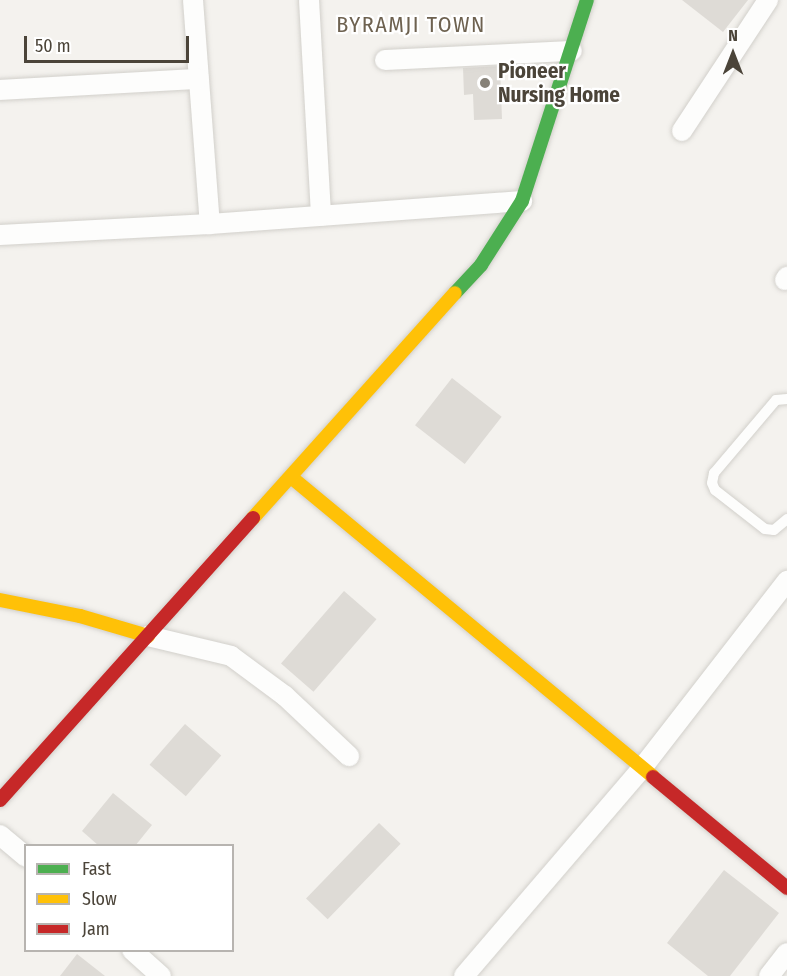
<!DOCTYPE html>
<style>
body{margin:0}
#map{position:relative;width:787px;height:976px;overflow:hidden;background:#f4f2ee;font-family:"Fira Sans Condensed",sans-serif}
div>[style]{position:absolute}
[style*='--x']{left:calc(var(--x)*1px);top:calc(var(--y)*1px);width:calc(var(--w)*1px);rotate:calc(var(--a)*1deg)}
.building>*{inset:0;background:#dedbd6;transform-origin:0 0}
.roads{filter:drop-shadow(0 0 2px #d2d0cb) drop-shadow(0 0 2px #d2d0cb)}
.lane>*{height:10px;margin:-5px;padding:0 5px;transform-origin:5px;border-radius:5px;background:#fdfdfc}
.street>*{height:20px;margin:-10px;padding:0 10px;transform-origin:10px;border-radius:10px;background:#fdfdfc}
.fast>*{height:14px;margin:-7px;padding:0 7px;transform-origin:7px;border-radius:7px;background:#4caf50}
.slow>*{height:14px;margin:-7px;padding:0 7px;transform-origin:7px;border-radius:7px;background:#ffc107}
.jam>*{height:14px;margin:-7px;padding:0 7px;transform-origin:7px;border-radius:7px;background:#c62828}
.dots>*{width:16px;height:16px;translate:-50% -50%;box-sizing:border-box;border:3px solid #fff;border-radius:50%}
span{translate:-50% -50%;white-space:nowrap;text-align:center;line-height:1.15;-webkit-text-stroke:4.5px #fff;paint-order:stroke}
.poi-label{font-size:21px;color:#4b4439;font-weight:700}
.left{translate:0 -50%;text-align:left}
.neighbourhood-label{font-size:22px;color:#6e6250;letter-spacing:1.5px}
.legend{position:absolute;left:24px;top:844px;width:210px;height:108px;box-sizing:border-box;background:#fff;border:2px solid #b7b4b0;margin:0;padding:8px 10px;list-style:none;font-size:18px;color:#4b4439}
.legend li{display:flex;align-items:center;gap:12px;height:30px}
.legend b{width:30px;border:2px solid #b7b4b0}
.north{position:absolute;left:703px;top:24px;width:60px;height:60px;-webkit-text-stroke:4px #fff;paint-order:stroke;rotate:0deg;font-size:16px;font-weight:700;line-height:24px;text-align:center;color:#4b4439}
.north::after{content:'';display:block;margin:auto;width:21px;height:27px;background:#4b4439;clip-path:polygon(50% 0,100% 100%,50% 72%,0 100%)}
.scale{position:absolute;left:24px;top:36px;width:165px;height:27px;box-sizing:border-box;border:3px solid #4b4439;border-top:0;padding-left:8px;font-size:18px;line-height:21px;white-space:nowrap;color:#4b4439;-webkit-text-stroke:4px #fff;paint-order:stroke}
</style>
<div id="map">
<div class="building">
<div style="clip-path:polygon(682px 0,748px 0,723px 32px)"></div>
<div style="clip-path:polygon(500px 66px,502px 119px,474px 120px,473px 94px,464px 95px,463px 68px)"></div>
<div style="left:452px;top:378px;width:63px;height:60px;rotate:38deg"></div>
<div style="left:344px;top:591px;width:43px;height:96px;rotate:41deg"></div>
<div style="left:185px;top:724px;width:48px;height:54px;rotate:41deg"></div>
<div style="clip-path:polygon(113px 793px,152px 825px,135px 846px,99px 846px,82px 831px)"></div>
<div style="left:379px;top:823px;width:30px;height:105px;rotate:44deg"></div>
<div style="clip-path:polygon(724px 870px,779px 913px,730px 976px,708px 976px,667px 943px)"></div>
<div style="clip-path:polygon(77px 954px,105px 976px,60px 976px)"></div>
</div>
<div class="roads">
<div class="lane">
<div style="--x:787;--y:399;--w:11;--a:175"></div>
<div style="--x:776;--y:400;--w:96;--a:130.3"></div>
<div style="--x:714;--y:473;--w:10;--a:101"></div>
<div style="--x:712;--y:483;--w:8;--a:67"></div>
<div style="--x:715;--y:490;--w:63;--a:38"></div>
<div style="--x:765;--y:529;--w:9;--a:6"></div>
<div style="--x:774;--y:530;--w:17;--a:-40"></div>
</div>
<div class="street">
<div style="--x:193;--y:0;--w:225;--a:85.7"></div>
<div style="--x:210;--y:224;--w:313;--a:-4.2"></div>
<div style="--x:309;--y:0;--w:216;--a:86.8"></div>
<div style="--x:385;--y:60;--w:187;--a:-2.8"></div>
<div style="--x:0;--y:90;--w:199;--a:-3.2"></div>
<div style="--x:682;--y:131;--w:157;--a:-56.7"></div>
<div style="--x:0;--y:235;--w:210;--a:-3"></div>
<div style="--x:785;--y:280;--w:4;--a:-56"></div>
<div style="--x:148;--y:636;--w:85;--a:13.5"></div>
<div style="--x:231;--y:656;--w:67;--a:36.5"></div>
<div style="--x:285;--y:696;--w:88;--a:43.2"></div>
<div style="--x:0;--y:835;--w:34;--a:40"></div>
<div style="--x:132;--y:950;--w:39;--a:42"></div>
<div style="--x:464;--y:976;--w:274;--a:-49.4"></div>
<div style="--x:642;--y:768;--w:237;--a:-52.2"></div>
<div style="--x:769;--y:976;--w:29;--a:-52"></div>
</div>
<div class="fast">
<div style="--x:455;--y:293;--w:38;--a:-47"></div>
<div style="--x:481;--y:265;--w:76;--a:-57.4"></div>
<div style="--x:522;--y:201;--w:211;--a:-72.1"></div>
</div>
<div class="slow">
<div style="--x:291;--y:477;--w:470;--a:39.6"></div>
<div style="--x:253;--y:518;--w:302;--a:-48.1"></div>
<div style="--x:0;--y:600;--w:82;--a:11.3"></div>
<div style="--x:80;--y:616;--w:71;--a:16.4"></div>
</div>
<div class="jam">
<div style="--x:653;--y:777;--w:174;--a:39.6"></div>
<div style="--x:0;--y:800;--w:379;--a:-48.1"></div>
</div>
</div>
<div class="dots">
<div style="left:485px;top:83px;background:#868178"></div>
</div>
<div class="poi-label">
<span class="left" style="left:498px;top:83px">Pioneer<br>Nursing Home</span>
</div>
<div class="neighbourhood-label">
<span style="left:411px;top:25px">BYRAMJI TOWN</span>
</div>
<ul class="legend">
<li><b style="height:8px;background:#4caf50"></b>Fast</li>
<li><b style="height:8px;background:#ffc107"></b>Slow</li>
<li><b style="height:8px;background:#c62828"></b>Jam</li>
</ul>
<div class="north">N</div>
<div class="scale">50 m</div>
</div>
